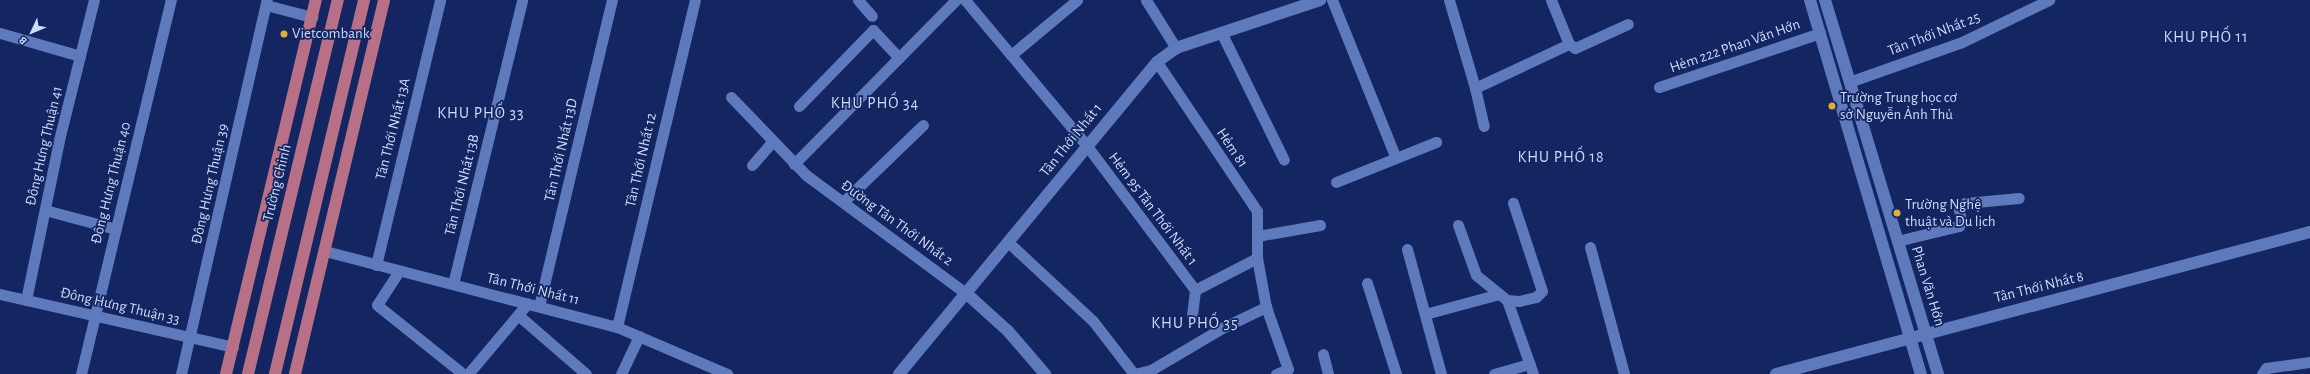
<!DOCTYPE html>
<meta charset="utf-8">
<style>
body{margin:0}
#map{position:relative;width:2310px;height:374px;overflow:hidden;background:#132661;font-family:"Alegreya Sans",sans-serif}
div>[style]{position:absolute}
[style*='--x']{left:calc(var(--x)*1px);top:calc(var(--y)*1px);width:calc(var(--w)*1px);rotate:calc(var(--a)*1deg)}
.street>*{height:11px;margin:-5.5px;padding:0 5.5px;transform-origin:5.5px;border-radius:5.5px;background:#5e79bc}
.secondary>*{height:12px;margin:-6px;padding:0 6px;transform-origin:6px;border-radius:6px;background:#5e79bc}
.primary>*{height:12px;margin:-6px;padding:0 6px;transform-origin:6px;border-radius:6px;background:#b77086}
.dots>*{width:11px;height:11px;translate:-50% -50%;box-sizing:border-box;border:2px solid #132661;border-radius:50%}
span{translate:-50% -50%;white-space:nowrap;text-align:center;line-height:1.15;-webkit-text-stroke:3.5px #132661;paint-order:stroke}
.poi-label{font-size:15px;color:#cedbf9}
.left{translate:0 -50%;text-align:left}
.street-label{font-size:15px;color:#cedbf9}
.neighbourhood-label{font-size:16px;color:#cedbf9;letter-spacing:1px}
.north{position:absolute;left:12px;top:12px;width:40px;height:40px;-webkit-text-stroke:3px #132661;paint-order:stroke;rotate:226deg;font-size:11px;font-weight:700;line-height:16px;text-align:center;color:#cedbf9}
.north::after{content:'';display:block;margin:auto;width:14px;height:18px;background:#cedbf9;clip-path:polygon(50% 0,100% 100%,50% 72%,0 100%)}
</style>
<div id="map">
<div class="street">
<div style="--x:858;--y:0;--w:21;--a:49"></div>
<div style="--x:965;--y:0;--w:190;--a:50.1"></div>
<div style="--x:1087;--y:146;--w:180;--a:53.1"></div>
<div style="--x:1146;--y:0;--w:57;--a:58"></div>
<div style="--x:1332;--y:0;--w:168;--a:68"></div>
<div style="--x:1449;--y:0;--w:92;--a:73.5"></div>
<div style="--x:1475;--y:88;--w:104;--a:-25.1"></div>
<div style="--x:1569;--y:44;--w:7;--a:34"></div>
<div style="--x:1575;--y:48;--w:58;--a:-24.4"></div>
<div style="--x:1551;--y:0;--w:48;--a:67.8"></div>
<div style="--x:266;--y:5;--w:48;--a:14.6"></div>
<div style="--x:0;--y:33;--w:83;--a:16"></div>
<div style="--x:1222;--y:34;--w:140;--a:63.8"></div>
<div style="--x:1011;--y:55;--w:86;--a:-39.8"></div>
<div style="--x:1849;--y:82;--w:120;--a:-19.5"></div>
<div style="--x:1962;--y:42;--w:97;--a:-25.8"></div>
<div style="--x:1659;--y:87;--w:170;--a:-18.5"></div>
<div style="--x:1475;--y:88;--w:39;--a:77"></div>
<div style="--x:731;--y:97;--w:108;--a:46.1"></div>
<div style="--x:806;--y:175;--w:200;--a:36.5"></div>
<div style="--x:799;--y:106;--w:106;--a:-45.8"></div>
<div style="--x:873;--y:30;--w:38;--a:47"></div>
<div style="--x:794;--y:164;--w:231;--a:-45.4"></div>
<div style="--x:752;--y:165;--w:32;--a:-49"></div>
<div style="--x:1336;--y:182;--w:108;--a:-21.8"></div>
<div style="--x:843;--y:202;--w:111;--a:-43.9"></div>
<div style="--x:45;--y:210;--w:73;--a:15"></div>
<div style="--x:1458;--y:225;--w:53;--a:70.2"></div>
<div style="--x:1476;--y:275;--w:40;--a:39"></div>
<div style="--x:1507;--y:300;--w:78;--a:70.6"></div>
<div style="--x:1257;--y:236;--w:64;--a:-9.9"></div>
<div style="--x:1897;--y:241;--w:64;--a:-13.6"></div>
<div style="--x:1959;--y:226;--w:4;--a:-63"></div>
<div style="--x:1961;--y:222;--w:13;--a:-99"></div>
<div style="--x:1959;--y:209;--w:8;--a:-45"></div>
<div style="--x:1965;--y:203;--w:54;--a:-5.3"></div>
<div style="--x:1009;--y:243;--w:115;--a:42.9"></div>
<div style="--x:1093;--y:321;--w:67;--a:52.3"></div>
<div style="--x:1134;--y:374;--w:17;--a:-13"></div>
<div style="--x:1151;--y:370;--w:85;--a:-30.5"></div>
<div style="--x:1224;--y:327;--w:47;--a:-25.5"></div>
<div style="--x:1266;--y:307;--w:50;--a:-100.4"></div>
<div style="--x:1257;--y:258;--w:47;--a:-90"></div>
<div style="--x:1257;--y:211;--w:179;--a:-123.9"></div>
<div style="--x:1590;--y:247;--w:131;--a:75"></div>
<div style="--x:1407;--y:249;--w:130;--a:74.8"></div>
<div style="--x:325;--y:251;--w:302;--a:14.6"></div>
<div style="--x:617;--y:327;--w:120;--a:23.1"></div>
<div style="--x:376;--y:265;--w:273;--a:-76.4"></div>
<div style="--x:399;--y:271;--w:40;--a:122.9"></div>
<div style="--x:377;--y:305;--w:110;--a:38.7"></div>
<div style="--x:1367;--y:283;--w:96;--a:72.3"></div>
<div style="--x:453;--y:284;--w:292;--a:-76.3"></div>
<div style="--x:0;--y:294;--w:239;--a:12.8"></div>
<div style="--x:26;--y:300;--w:163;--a:-78.3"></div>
<div style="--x:59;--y:140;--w:144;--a:-76"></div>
<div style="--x:1507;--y:300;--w:12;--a:5"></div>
<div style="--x:1519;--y:301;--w:17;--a:-13"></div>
<div style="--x:1536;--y:297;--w:8;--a:-45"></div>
<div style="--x:1542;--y:291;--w:93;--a:-108.2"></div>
<div style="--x:539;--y:306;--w:315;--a:-76.6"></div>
<div style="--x:1266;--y:307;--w:66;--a:70.5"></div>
<div style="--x:1288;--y:369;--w:13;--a:157"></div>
<div style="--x:1425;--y:314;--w:77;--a:-15.1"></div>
<div style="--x:518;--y:315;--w:90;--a:40.9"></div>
<div style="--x:1192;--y:315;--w:25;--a:-83"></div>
<div style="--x:1195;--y:290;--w:70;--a:-27.3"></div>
<div style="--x:617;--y:327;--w:336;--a:-76.6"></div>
<div style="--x:1323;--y:354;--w:21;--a:76"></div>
<div style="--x:81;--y:374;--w:385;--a:-76.5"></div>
<div style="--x:181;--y:374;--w:384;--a:-77.1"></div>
<div style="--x:468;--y:374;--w:92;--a:-49.9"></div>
<div style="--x:621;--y:374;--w:42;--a:-64.7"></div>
<div style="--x:1494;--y:374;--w:37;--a:-16"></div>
<div style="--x:2262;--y:374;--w:7;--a:-56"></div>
<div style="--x:2266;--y:368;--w:44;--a:-7.8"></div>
</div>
<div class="secondary">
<div style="--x:1810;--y:0;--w:390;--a:73.5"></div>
<div style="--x:1825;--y:0;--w:391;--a:73.2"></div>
<div style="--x:967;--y:294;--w:55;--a:42.1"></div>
<div style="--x:1008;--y:331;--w:57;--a:49.3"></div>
<div style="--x:899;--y:374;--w:405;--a:-50.4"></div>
<div style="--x:1157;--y:62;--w:24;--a:-36"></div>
<div style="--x:1176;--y:48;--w:152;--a:-18.4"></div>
<div style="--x:1776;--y:374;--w:553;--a:-14.89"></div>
</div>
<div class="primary">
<div style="--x:226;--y:374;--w:385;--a:-76.5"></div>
<div style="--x:248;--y:374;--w:385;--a:-76.5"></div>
<div style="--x:275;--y:374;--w:384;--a:-76.6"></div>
<div style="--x:295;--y:374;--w:384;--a:-76.6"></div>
</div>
<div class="dots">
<div style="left:284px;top:34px;background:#e0b034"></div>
<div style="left:1832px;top:106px;background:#e0b034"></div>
<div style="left:1897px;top:213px;background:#e0b034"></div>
</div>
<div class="poi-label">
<span class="left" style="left:292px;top:34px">Vietcombank</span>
<span class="left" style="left:1840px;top:106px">Trường Trung học cơ<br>sở Nguyễn Ảnh Thủ</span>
<span class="left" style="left:1905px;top:213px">Trường Nghệ<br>thuật và Du lịch</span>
</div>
<div class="street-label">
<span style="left:1934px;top:34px;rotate:-21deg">Tân Thới Nhất 25</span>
<span style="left:1735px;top:46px;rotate:-19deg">Hẻm 222 Phan Văn Hớn</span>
<span style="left:393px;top:129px;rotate:-76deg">Tân Thới Nhất 13A</span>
<span style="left:1071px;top:140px;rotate:-51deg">Tân Thới Nhất 1</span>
<span style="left:44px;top:146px;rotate:-77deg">Đông Hưng Thuận 41</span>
<span style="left:1232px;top:148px;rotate:56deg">Hẻm 81</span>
<span style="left:561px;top:150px;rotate:-77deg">Tân Thới Nhất 13D</span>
<span style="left:641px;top:160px;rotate:-77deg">Tân Thới Nhất 12</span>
<span style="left:111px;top:183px;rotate:-76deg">Đông Hưng Thuận 40</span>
<span style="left:277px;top:183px;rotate:-76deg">Trường Chinh</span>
<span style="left:210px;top:184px;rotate:-77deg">Đông Hưng Thuận 39</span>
<span style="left:462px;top:185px;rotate:-76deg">Tân Thới Nhất 13B</span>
<span style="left:1153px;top:209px;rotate:53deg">Hẻm 95 Tân Thới Nhất 1</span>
<span style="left:897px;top:223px;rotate:36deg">Đường Tân Thới Nhất 2</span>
<span style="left:1928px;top:286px;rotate:73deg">Phan Văn Hớn</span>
<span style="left:2039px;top:287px;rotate:-14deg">Tân Thới Nhất 8</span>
<span style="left:533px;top:289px;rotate:14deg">Tân Thới Nhất 11</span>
<span style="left:120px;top:306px;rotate:13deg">Đông Hưng Thuận 33</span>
</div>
<div class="neighbourhood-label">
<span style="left:2206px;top:37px">KHU PHỐ 11</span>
<span style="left:875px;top:103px">KHU PHỐ 34</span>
<span style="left:481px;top:113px">KHU PHỐ 33</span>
<span style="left:1561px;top:157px">KHU PHỐ 18</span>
<span style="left:1195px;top:323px">KHU PHỐ 35</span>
</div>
<div class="north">B</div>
</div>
